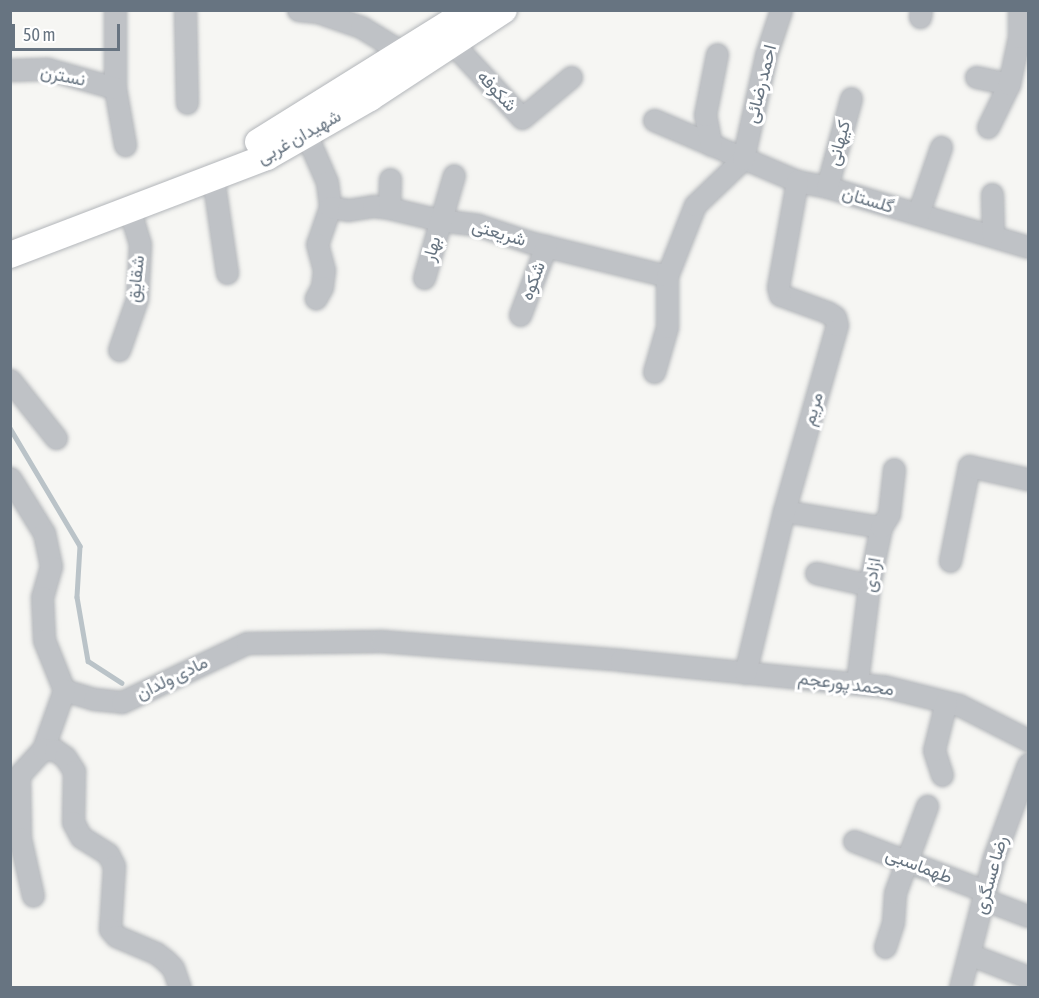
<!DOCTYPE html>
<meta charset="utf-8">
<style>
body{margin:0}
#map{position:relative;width:1039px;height:998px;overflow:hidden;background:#f6f6f3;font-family:"Asap Condensed",Vazirmatn,sans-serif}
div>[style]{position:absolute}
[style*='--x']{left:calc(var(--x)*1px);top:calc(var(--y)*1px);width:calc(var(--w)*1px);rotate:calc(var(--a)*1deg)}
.stream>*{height:4.5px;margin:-2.25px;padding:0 2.25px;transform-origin:2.25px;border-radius:2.25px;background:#bac3c8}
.roads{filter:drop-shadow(0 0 2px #b3b6ba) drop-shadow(0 0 2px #b3b6ba)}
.minor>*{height:21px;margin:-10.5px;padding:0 10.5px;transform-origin:10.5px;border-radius:10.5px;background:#bfc2c6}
.major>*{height:26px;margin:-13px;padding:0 13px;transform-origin:13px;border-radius:13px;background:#fff}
span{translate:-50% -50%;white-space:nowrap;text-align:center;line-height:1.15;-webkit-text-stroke:6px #fff;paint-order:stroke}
.street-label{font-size:18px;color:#677481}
.frame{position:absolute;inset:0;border:12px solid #677481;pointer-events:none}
.scale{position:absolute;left:12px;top:24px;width:108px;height:27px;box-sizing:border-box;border:3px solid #677481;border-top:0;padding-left:8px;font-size:18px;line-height:21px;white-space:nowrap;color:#677481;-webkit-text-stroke:4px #fff;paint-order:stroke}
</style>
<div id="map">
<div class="stream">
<div style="--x:10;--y:428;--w:137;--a:59.3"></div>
<div style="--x:80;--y:546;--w:51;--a:93.4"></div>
<div style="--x:77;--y:597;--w:65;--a:80.2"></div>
<div style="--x:88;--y:661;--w:40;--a:32.9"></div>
</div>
<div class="roads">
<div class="minor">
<div style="--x:115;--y:10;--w:78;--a:90"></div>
<div style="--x:115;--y:88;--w:58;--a:80"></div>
<div style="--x:185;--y:10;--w:93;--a:88.8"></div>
<div style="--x:298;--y:10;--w:20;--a:6"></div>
<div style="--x:318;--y:12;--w:46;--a:19.2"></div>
<div style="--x:361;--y:27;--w:48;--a:31.4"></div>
<div style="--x:920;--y:17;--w:7;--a:-82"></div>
<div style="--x:453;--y:44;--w:101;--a:47"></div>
<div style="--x:522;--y:118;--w:64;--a:-39.9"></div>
<div style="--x:10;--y:70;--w:38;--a:-2"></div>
<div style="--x:48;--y:69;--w:70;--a:15.8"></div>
<div style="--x:976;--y:77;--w:34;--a:12"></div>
<div style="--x:654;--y:120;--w:155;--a:23.1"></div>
<div style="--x:797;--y:181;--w:31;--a:11"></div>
<div style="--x:827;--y:187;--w:210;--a:16.6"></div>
<div style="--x:988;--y:127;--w:48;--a:-64"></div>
<div style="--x:1009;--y:84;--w:48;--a:-78"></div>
<div style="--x:1019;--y:37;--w:27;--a:-90"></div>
<div style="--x:306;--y:134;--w:52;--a:66.4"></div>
<div style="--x:327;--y:182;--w:25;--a:83"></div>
<div style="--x:330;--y:207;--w:39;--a:109"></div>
<div style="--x:317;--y:244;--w:27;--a:75"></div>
<div style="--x:324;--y:270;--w:17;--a:97"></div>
<div style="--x:322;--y:287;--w:13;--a:119"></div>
<div style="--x:711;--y:145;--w:31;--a:-101"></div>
<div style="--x:705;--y:115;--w:62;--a:-78.9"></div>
<div style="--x:213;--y:177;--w:97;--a:81.7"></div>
<div style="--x:827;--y:187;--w:92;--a:-74.9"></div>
<div style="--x:992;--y:194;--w:41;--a:88.6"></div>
<div style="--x:330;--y:207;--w:18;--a:9"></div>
<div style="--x:348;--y:210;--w:25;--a:-9"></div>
<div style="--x:373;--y:206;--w:16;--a:7"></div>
<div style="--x:389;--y:208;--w:51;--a:13.5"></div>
<div style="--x:439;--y:220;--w:39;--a:7"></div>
<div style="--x:478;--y:225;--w:54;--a:18.4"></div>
<div style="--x:529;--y:242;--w:142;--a:13.8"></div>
<div style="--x:389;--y:208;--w:29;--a:-88"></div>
<div style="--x:918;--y:214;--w:71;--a:-71.1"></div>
<div style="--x:424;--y:278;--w:107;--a:-73.8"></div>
<div style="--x:520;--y:315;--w:74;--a:-69.4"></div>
<div style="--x:119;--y:350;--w:54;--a:-70.6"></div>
<div style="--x:137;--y:299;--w:55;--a:-86.9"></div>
<div style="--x:140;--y:244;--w:38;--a:-107"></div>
<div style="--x:654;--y:372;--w:47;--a:-73.9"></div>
<div style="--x:667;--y:327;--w:51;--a:-90"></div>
<div style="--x:667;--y:276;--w:76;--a:-68.5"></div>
<div style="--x:695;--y:205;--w:66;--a:-43.8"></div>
<div style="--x:743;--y:159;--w:107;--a:-77.5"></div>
<div style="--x:766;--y:55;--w:47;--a:-71.6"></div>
<div style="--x:10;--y:380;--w:74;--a:51.6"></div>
<div style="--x:10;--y:478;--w:65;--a:58.3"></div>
<div style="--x:44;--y:533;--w:34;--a:78"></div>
<div style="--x:51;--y:566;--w:32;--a:106"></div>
<div style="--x:42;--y:597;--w:43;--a:87.3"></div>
<div style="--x:44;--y:640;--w:54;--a:68.2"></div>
<div style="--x:64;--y:690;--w:31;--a:17"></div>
<div style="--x:94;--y:699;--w:28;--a:6"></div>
<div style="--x:122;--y:702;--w:138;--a:-25.3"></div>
<div style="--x:247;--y:643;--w:135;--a:-0.8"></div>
<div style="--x:382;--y:641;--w:240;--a:4.5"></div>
<div style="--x:621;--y:660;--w:263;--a:5.7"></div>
<div style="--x:883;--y:686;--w:78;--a:14"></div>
<div style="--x:959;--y:705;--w:77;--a:26.9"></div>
<div style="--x:784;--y:511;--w:98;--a:9.4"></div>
<div style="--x:950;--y:561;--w:97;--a:-78.7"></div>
<div style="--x:969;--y:466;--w:60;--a:12.4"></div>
<div style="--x:816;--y:573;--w:54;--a:12.8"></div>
<div style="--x:745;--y:673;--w:167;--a:-76.5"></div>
<div style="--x:784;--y:511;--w:193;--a:-74.1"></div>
<div style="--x:837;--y:325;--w:8;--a:-104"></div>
<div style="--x:835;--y:317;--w:9;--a:-148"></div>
<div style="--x:827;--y:312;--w:50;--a:-160.1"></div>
<div style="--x:780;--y:295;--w:8;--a:-104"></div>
<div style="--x:778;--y:287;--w:108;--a:-79.8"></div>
<div style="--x:857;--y:682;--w:98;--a:-82.9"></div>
<div style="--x:869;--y:585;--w:59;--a:-78.3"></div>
<div style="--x:881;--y:527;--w:15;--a:-58"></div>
<div style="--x:889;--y:514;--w:45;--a:-83.7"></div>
<div style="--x:43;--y:749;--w:63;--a:-70.4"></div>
<div style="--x:942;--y:775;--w:26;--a:-108"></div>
<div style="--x:934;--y:750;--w:49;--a:-76"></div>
<div style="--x:19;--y:779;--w:59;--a:89"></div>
<div style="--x:20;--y:838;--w:59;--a:77.4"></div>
<div style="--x:10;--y:785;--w:49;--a:-47.5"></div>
<div style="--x:43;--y:749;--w:12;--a:5"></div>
<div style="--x:55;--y:750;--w:12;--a:35"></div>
<div style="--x:65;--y:757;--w:17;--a:57"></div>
<div style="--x:74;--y:771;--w:51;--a:91.1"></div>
<div style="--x:73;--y:822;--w:17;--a:62"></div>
<div style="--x:81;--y:837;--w:32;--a:32"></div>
<div style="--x:108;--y:854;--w:13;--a:63"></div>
<div style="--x:114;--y:866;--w:63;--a:93.6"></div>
<div style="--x:110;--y:929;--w:9;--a:49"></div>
<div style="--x:116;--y:936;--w:43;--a:23"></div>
<div style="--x:156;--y:953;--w:11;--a:38"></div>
<div style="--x:165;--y:960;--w:11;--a:45"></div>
<div style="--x:173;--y:968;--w:21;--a:71"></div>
<div style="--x:854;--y:841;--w:140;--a:20.9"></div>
<div style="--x:983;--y:899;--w:48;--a:20.7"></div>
<div style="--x:885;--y:947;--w:26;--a:-72"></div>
<div style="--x:893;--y:922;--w:29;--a:-86"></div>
<div style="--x:895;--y:893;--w:93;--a:-69.8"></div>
<div style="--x:969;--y:954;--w:63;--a:21.3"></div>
<div style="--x:960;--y:988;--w:135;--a:-75.5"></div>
<div style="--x:994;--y:857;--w:99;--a:-69.9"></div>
</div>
<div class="major">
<div style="--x:258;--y:142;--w:250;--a:-31.9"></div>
<div style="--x:10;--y:255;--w:275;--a:-20.9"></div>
<div style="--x:267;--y:157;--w:119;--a:-29.8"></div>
<div style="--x:370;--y:98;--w:160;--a:-33.3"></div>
</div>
</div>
<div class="street-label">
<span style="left:63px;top:76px;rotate:11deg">نسترن</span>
<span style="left:761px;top:84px;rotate:-76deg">احمد رضائی</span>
<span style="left:497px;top:91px;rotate:47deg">شکوفه</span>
<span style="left:299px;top:137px;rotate:-29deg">شهیدان غربی</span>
<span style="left:839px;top:143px;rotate:-75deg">کیهانی</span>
<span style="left:868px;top:200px;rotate:17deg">گلستان</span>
<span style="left:499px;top:233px;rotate:16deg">شریعتی</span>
<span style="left:432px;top:249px;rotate:-75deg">بهار</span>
<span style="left:136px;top:279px;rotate:-84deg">شقایق</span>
<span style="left:533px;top:281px;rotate:-69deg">شکوه</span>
<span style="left:813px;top:409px;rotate:-74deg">مریم</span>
<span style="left:872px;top:575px;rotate:-80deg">ازادی</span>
<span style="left:172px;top:678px;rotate:-26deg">مادی ولدان</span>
<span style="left:846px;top:684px;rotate:7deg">محمد پورعجم</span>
<span style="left:919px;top:866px;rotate:21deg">طهماسبی</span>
<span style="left:991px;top:875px;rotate:-74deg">رضا عسگری</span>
</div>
<div class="frame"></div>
<div class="scale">50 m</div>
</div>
